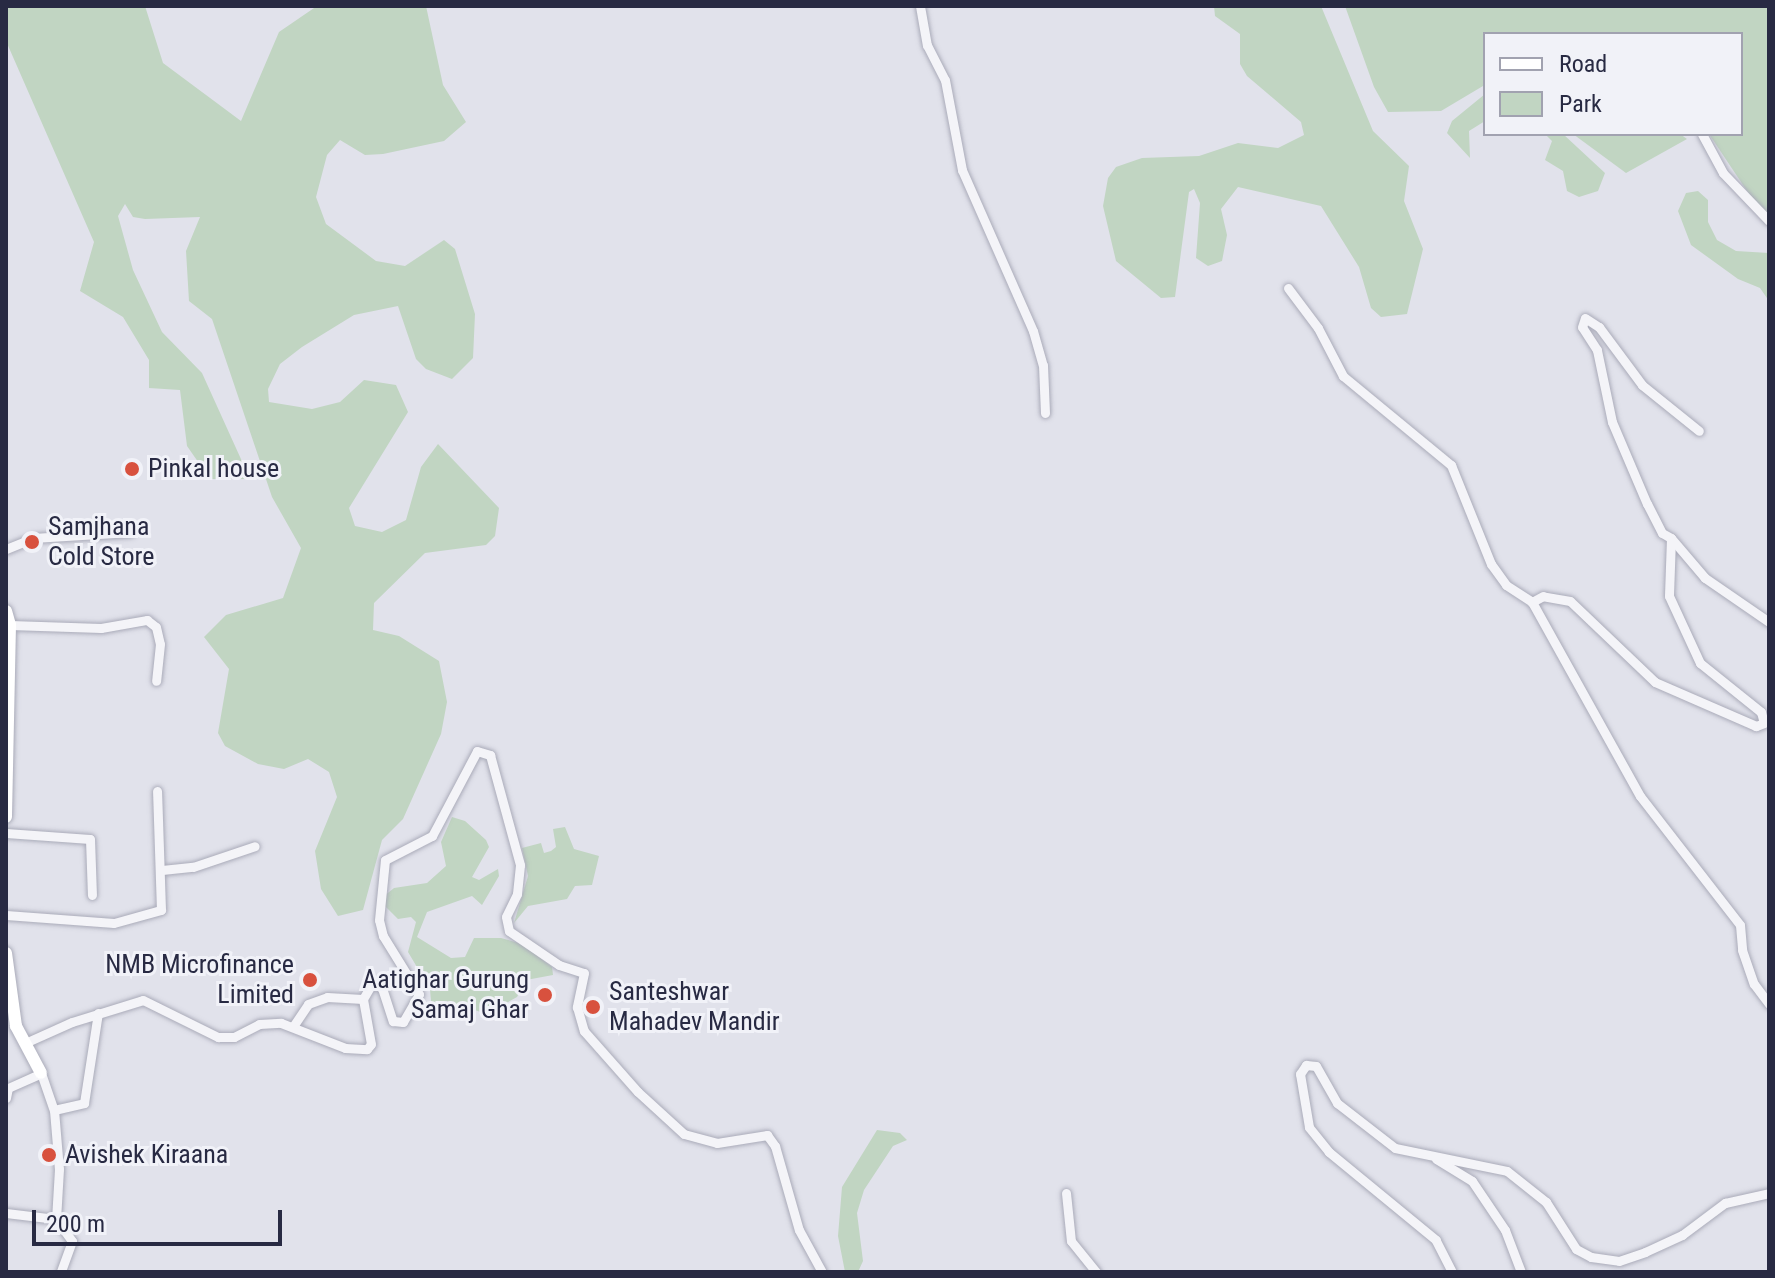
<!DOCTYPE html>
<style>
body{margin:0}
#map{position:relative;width:1775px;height:1278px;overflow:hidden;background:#e1e2eb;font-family:"Roboto Condensed",sans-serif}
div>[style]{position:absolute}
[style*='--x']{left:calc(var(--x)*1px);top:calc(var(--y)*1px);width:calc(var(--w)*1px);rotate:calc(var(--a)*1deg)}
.green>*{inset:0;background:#c1d5c2}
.roads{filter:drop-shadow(0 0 2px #aaabb9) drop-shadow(0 0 2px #aaabb9)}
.street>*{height:9px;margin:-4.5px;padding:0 4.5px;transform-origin:4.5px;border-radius:4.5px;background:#f4f4f8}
.secondary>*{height:12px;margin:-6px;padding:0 6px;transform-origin:6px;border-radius:6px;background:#fff}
.dots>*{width:22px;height:22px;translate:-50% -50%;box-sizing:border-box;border:4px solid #f1f2f8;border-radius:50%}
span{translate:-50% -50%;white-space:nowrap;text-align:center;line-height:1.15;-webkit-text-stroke:6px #f1f2f8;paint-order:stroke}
.poi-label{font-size:26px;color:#282a43}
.left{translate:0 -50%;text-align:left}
.right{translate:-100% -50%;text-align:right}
.frame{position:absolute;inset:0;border:8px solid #282a43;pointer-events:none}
.legend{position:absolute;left:1483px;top:32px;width:260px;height:104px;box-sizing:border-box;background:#f1f2f8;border:2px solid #a1a2b0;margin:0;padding:10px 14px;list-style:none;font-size:24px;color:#282a43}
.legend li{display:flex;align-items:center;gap:16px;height:40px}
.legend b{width:40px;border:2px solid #a1a2b0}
.scale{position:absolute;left:32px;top:1210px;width:250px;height:36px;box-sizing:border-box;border:4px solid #282a43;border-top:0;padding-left:10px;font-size:24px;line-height:28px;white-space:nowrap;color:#282a43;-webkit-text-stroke:6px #f1f2f8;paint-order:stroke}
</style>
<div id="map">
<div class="green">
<div style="clip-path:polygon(6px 6px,145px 6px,163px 63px,241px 121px,279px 32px,317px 6px,426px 6px,443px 85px,466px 122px,444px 141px,383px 154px,365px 155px,340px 140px,327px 155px,316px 197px,326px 224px,376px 261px,405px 266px,444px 240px,455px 249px,475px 314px,473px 358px,452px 379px,426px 369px,416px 359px,398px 306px,354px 315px,302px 347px,280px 364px,268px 389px,269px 402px,312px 409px,340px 402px,364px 380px,396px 385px,408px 412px,349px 508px,355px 526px,382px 532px,406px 520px,421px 467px,438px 444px,499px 508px,495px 536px,486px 545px,425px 553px,374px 603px,373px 630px,399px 636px,439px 661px,447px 702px,441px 734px,403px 819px,382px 840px,363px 910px,338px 916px,321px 889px,315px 851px,337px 797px,329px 772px,308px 759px,284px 769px,258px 764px,225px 746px,218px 733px,229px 669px,204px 637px,226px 615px,283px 598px,301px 548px,272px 497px,212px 319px,189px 301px,186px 251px,200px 217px,145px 219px,133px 217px,125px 204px,118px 216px,133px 270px,162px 332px,202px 373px,250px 479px,210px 479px,187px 446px,180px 390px,149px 388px,149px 360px,123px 317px,80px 291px,94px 242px,6px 41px)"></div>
<div style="clip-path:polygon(1214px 6px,1321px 6px,1373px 131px,1409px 166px,1404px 201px,1423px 249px,1407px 314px,1381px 317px,1371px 308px,1359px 267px,1321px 206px,1238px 187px,1221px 209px,1227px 235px,1222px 261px,1208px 266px,1196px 258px,1200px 203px,1194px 189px,1189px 192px,1175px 297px,1161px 298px,1116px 261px,1103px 206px,1108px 178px,1116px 167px,1142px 158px,1199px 156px,1238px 143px,1278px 148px,1304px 135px,1301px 122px,1247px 76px,1240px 64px,1240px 34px,1215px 16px)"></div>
<div style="clip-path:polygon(1345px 6px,1769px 6px,1769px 214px,1751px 197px,1709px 134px,1741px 134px,1741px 34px,1485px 34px,1483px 86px,1441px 111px,1388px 112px,1374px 87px)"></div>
<div style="clip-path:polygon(1485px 94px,1485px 121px,1469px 131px,1470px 158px,1447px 133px,1452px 121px)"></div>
<div style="clip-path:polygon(1545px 134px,1563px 134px,1605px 173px,1598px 191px,1579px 197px,1567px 191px,1563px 171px,1545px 160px,1552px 141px)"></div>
<div style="clip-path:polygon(1573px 134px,1680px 134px,1687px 139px,1626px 173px)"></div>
<div style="clip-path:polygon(1698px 191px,1708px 200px,1708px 222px,1717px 240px,1736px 251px,1769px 253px,1769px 301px,1760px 288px,1738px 279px,1691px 245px,1678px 211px,1686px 193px)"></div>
<div style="clip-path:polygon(452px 817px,465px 821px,486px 840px,489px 847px,472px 877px,479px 880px,498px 869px,499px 876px,482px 905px,472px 896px,427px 912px,417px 937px,451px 958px,465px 957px,474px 938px,501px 938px,522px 944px,552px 967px,553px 975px,526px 980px,517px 997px,487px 1014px,446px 1001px,432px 1013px,430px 989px,408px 952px,416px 922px,411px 917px,398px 919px,384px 905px,383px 897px,394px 888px,427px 883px,446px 866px,441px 842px)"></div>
<div style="clip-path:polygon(565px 827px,574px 849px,599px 856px,592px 885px,575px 886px,567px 899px,528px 906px,514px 923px,528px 876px,522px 848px,541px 843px,544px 853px,551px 851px,556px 847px,553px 829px)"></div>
<div style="clip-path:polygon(877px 1130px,900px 1133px,907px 1140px,893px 1146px,864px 1190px,857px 1213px,863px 1261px,858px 1272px,845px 1272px,838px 1236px,842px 1187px)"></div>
</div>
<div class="roads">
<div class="street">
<div style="--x:920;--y:6;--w:40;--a:80"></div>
<div style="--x:927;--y:45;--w:39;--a:63"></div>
<div style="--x:945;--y:80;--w:92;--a:79.3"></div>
<div style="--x:962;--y:170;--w:176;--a:66.2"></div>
<div style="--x:1033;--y:331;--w:35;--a:74"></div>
<div style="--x:1043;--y:365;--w:48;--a:87.6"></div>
<div style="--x:1702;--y:134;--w:44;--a:61.7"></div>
<div style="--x:1723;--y:173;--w:66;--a:46.2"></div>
<div style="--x:1288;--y:288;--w:50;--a:53.1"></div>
<div style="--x:1318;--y:328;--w:54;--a:62.5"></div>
<div style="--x:1343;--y:376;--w:140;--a:39.5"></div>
<div style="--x:1451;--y:465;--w:107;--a:68"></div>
<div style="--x:1491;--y:564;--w:26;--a:54"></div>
<div style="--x:1506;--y:585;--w:31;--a:33"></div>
<div style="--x:1671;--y:538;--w:10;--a:-151"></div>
<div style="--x:1662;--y:533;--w:33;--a:-117"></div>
<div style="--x:1647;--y:504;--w:89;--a:-113.1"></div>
<div style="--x:1612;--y:422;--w:74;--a:-101.8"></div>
<div style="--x:1597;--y:350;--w:27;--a:-123"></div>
<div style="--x:1582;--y:327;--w:9;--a:-72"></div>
<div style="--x:1585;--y:318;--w:17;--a:33"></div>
<div style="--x:1599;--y:327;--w:72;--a:53.4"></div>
<div style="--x:1642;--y:385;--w:73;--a:38.9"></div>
<div style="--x:6;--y:549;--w:29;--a:-22"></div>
<div style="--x:33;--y:538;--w:98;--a:-3.5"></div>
<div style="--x:1769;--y:622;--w:78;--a:-145.5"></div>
<div style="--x:1705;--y:578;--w:52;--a:-130.4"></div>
<div style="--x:1671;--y:538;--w:58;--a:92"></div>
<div style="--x:1669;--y:596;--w:74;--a:65.2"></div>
<div style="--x:1700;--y:663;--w:78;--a:38.8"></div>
<div style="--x:1761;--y:712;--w:11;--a:75"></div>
<div style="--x:1764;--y:723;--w:9;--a:159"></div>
<div style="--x:1756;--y:726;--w:110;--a:-156.5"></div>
<div style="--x:1655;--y:682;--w:117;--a:-136.4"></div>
<div style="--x:1570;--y:601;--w:27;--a:-170"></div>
<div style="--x:1543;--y:596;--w:13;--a:151"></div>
<div style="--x:1532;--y:602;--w:222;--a:60.9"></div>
<div style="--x:1640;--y:796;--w:163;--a:52.2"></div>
<div style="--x:1740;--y:925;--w:25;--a:85"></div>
<div style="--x:1742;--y:950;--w:36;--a:71"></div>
<div style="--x:1754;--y:984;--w:25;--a:53"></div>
<div style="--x:10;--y:625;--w:91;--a:1.9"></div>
<div style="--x:101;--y:628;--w:47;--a:-9.9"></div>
<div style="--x:147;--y:620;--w:11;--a:38"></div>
<div style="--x:156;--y:627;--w:17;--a:77"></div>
<div style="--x:160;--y:644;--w:37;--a:96"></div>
<div style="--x:6;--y:833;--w:84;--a:4.1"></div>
<div style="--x:90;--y:839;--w:56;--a:88"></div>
<div style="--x:162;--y:870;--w:31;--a:-6"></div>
<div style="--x:193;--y:867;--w:65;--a:-18.7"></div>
<div style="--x:6;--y:915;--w:108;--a:4.2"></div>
<div style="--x:114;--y:923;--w:49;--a:-15.5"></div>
<div style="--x:161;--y:910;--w:119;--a:-91.9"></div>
<div style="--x:294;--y:1025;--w:25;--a:-56"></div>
<div style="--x:308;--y:1004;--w:20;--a:-20"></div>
<div style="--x:327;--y:997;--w:36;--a:3"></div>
<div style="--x:25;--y:1043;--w:51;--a:-24.1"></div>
<div style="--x:72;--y:1022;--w:74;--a:-17.2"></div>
<div style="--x:143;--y:1000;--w:84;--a:26.3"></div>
<div style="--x:218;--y:1037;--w:16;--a:0"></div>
<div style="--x:234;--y:1037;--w:28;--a:-27"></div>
<div style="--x:259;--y:1024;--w:22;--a:-3"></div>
<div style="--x:281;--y:1023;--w:69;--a:21.3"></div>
<div style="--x:345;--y:1048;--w:22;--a:3"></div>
<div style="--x:367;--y:1049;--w:6;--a:-51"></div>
<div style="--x:371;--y:1044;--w:46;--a:-100.1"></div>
<div style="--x:363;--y:999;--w:20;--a:-60"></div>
<div style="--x:373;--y:982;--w:11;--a:34"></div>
<div style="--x:382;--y:988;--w:35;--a:72"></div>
<div style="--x:393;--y:1021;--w:10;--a:6"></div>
<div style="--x:403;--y:1022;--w:32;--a:-60"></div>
<div style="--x:419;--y:994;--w:68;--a:-121.8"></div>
<div style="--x:383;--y:936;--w:16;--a:-104"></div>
<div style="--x:379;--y:920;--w:60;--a:-84.3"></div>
<div style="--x:385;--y:860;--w:53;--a:-27.1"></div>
<div style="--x:432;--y:836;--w:96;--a:-62.1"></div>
<div style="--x:477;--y:751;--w:14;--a:17"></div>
<div style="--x:490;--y:755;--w:114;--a:74.7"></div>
<div style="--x:520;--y:865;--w:29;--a:96"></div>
<div style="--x:517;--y:894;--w:25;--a:116"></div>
<div style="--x:506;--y:917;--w:14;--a:78"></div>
<div style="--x:509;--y:931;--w:60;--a:34.2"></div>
<div style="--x:559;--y:965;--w:26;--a:18"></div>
<div style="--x:584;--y:973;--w:35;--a:102"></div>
<div style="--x:577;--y:1007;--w:25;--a:74"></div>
<div style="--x:584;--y:1031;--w:81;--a:48.5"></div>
<div style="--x:638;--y:1092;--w:62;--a:42.4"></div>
<div style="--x:684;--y:1134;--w:34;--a:15"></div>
<div style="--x:717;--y:1143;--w:51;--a:-9.1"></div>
<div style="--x:767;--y:1135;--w:14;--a:54"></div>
<div style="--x:775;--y:1146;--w:87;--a:74.1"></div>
<div style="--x:799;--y:1230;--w:48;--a:61.3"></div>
<div style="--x:6;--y:1098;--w:10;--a:-79"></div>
<div style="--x:8;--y:1088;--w:36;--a:-24"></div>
<div style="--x:41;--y:1073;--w:39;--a:71"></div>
<div style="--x:54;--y:1110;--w:59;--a:85.2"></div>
<div style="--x:59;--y:1169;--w:50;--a:93.4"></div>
<div style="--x:56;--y:1219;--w:27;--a:54"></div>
<div style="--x:72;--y:1241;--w:33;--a:110"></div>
<div style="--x:54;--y:1110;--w:31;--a:-13"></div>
<div style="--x:84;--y:1103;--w:91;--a:-81.2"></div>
<div style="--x:1436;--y:1159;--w:42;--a:31.4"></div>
<div style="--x:1472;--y:1181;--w:59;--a:56"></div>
<div style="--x:1505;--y:1230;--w:45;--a:69.1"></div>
<div style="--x:1066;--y:1193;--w:48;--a:84.1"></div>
<div style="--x:1071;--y:1241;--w:40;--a:51"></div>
<div style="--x:6;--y:1213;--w:50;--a:6.8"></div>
<div style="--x:1452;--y:1272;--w:36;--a:-117"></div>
<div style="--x:1436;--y:1240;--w:139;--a:-140.6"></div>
<div style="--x:1329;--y:1152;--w:32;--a:-129"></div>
<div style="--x:1309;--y:1127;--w:54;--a:-99.6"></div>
<div style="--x:1300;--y:1074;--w:11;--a:-56"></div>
<div style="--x:1306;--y:1065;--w:10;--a:6"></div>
<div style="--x:1316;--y:1066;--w:43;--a:60.4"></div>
<div style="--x:1337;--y:1103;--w:73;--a:37.8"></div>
<div style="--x:1395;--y:1148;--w:114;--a:11.6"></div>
<div style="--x:1507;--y:1171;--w:50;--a:38.5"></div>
<div style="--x:1546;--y:1202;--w:56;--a:57.4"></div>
<div style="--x:1576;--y:1249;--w:17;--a:28"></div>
<div style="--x:1591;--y:1257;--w:28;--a:8"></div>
<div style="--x:1619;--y:1261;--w:28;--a:-19"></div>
<div style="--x:1645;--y:1252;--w:41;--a:-24.7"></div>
<div style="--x:1682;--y:1235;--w:54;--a:-36.7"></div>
<div style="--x:1725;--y:1203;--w:45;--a:-12.8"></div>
</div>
<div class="secondary">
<div style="--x:6;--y:611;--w:15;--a:74"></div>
<div style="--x:10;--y:625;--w:192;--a:91.2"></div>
<div style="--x:6;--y:953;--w:74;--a:82.2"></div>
<div style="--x:16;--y:1026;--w:53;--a:62"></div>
</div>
</div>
<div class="dots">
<div style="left:132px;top:469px;background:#d8513e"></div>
<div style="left:32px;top:542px;background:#d8513e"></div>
<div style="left:310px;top:980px;background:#d8513e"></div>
<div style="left:545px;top:995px;background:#d8513e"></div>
<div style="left:593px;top:1007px;background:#d8513e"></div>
<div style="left:49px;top:1155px;background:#d8513e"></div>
</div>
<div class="poi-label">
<span class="left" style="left:148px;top:469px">Pinkal house</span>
<span class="left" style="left:48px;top:542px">Samjhana<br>Cold Store</span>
<span class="right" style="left:294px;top:980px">NMB Microfinance<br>Limited</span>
<span class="right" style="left:529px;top:995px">Aatighar Gurung<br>Samaj Ghar</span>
<span class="left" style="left:609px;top:1007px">Santeshwar<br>Mahadev Mandir</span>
<span class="left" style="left:65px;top:1155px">Avishek Kiraana</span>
</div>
<div class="frame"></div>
<ul class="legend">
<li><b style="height:10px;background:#fff"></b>Road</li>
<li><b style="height:22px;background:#c1d5c2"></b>Park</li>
</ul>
<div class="scale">200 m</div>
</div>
